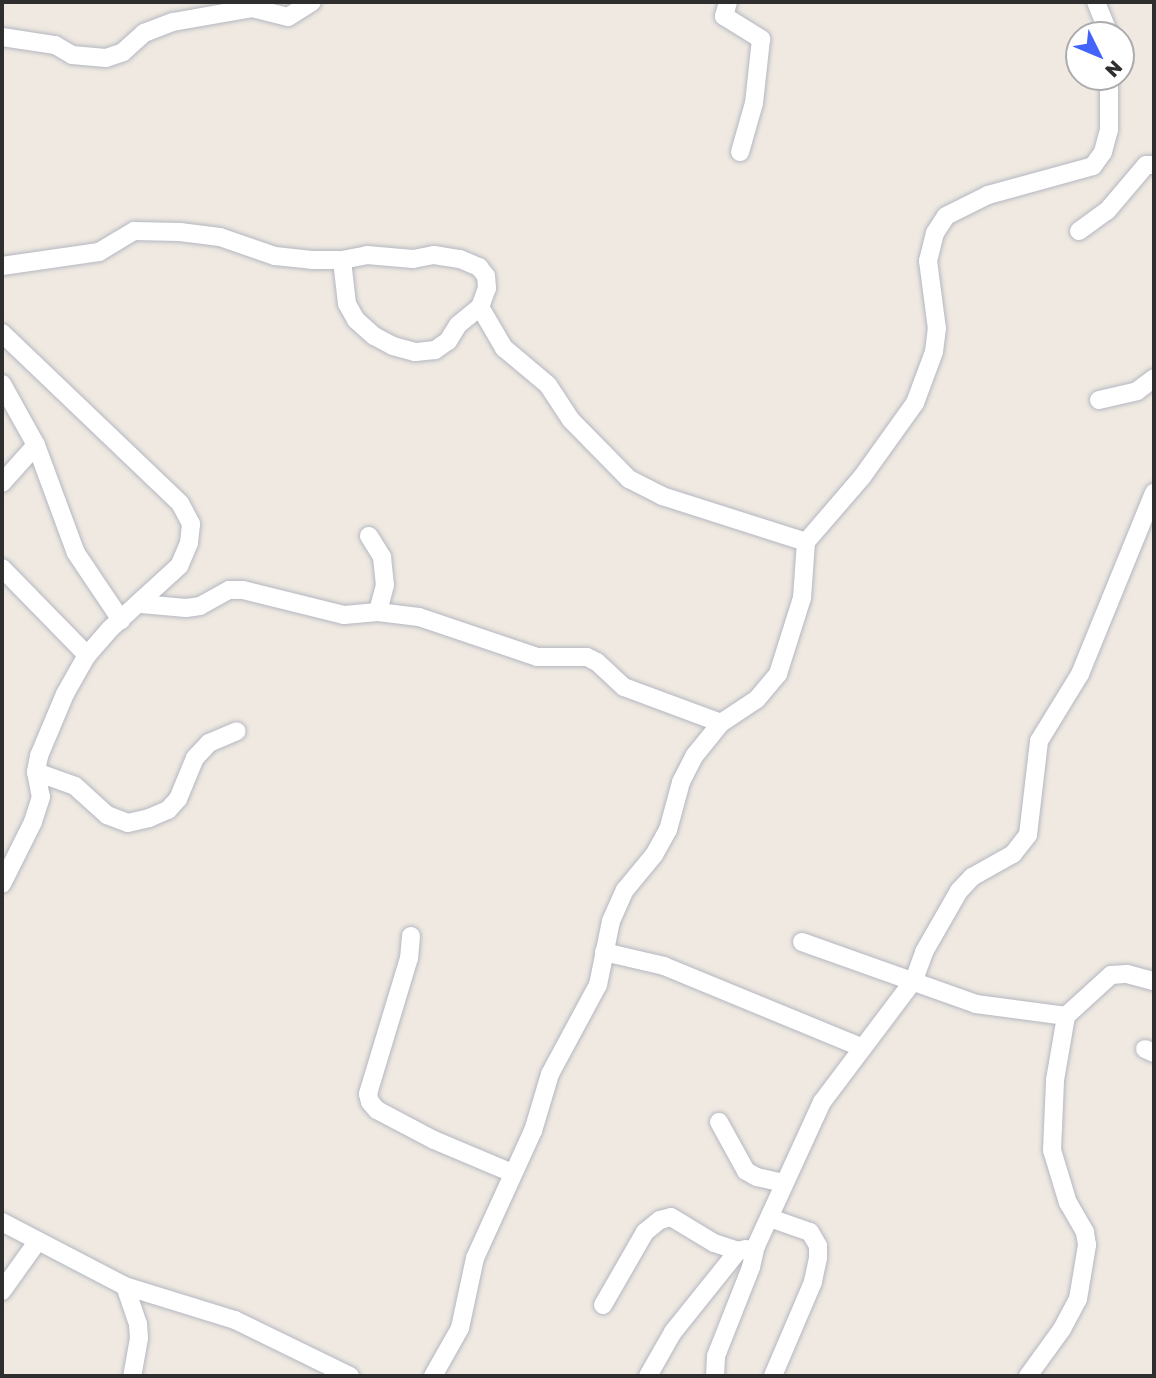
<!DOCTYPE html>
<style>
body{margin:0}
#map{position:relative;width:1156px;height:1378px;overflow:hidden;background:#efe9e1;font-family:"Golos Text",sans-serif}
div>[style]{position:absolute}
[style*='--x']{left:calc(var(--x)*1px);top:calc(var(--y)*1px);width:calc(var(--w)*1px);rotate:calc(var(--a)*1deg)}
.roads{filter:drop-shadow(0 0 2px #b4b7c1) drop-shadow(0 0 2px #b4b7c1)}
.minor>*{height:18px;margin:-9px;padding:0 9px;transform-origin:9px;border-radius:9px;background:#fff}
span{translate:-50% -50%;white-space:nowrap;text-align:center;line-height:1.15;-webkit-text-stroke:6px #fff;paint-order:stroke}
.frame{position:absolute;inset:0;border:4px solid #2e2e2e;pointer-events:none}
.north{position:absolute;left:1065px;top:21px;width:70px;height:70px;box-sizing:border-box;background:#fff;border:2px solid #ababab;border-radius:50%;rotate:133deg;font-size:19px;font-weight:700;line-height:28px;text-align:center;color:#2e2e2e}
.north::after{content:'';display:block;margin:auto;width:24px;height:32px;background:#4264fb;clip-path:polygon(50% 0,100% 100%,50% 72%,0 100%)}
</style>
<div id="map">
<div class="roads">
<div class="minor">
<div style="--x:728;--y:2;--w:15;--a:106"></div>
<div style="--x:724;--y:16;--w:44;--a:31.9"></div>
<div style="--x:761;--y:39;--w:64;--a:96.2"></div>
<div style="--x:754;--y:103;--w:51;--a:105.9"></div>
<div style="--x:1096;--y:2;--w:35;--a:68"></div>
<div style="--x:2;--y:37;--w:54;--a:8.6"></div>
<div style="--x:55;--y:45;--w:20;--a:30"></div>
<div style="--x:72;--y:55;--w:34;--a:5"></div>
<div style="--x:106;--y:58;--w:18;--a:-19"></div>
<div style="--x:123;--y:52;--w:28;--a:-42"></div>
<div style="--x:144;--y:33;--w:31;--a:-21"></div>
<div style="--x:173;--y:22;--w:80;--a:-10"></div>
<div style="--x:252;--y:8;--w:37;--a:14"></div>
<div style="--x:288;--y:17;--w:28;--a:-32"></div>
<div style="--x:1079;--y:231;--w:34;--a:-36"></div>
<div style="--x:1107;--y:211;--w:60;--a:-49.7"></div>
<div style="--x:1146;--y:165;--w:8;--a:0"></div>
<div style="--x:2;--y:266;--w:98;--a:-8.2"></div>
<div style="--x:99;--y:252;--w:41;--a:-31"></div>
<div style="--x:134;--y:231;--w:46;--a:1.2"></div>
<div style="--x:180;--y:232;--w:40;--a:7.1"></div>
<div style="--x:220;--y:237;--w:58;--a:19.1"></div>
<div style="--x:275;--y:256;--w:37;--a:6"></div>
<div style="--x:312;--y:260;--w:30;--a:0"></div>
<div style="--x:342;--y:260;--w:25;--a:-11"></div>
<div style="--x:367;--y:255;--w:46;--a:5"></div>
<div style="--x:413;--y:259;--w:21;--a:-11"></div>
<div style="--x:434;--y:255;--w:26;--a:9"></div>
<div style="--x:460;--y:259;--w:21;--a:23"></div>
<div style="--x:479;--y:267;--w:11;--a:52"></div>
<div style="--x:486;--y:276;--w:12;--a:85"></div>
<div style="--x:487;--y:288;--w:20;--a:110"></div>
<div style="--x:480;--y:307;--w:28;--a:141"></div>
<div style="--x:458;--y:325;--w:19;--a:122"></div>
<div style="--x:448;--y:341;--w:16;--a:145"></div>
<div style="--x:435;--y:350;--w:20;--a:174"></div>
<div style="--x:415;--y:352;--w:23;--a:-165"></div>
<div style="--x:393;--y:346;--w:21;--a:-152"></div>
<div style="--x:374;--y:336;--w:24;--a:-138"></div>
<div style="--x:356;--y:320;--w:18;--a:-119"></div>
<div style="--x:347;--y:304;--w:44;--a:-96.5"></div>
<div style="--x:480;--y:307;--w:48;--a:59.7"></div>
<div style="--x:504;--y:348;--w:57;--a:40.1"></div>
<div style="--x:548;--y:385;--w:42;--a:56.7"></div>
<div style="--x:571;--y:420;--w:83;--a:45.5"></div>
<div style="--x:629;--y:479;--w:37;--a:27"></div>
<div style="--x:662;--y:496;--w:151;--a:17.7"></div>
<div style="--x:2;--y:333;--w:246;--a:43.7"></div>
<div style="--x:180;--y:503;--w:24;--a:62"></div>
<div style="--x:191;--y:524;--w:19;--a:96"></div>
<div style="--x:189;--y:543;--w:25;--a:113"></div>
<div style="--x:179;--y:566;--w:93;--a:137.6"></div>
<div style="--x:110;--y:629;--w:35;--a:131"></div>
<div style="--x:87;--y:655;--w:45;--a:119.4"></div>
<div style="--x:65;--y:694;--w:67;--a:112.8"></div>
<div style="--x:39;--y:756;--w:16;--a:101"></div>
<div style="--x:36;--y:772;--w:25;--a:79"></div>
<div style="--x:41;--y:797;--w:26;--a:108"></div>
<div style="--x:33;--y:822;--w:69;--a:116.6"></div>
<div style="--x:2;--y:384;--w:70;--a:60.9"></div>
<div style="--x:36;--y:445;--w:115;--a:69.7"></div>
<div style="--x:76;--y:553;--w:81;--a:56.1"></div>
<div style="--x:1099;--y:400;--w:39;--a:-13"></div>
<div style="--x:1137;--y:391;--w:21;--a:-37"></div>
<div style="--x:2;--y:483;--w:51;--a:-48.2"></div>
<div style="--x:369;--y:536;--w:25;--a:58"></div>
<div style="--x:382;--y:557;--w:28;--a:84"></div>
<div style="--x:385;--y:585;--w:28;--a:105"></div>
<div style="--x:2;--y:568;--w:122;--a:45.7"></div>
<div style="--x:141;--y:604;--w:45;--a:5.1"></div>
<div style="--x:186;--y:608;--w:14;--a:-8"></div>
<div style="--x:200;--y:606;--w:33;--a:-29"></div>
<div style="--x:229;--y:590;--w:14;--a:0"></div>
<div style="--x:243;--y:590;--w:104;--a:13.9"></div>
<div style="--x:344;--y:615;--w:34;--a:-5"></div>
<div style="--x:378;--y:612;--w:41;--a:7"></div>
<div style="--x:419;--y:617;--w:125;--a:18.7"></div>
<div style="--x:537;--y:657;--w:50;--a:0"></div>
<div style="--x:587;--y:657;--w:11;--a:27"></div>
<div style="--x:597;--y:662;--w:37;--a:43"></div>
<div style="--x:624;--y:687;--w:103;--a:20.4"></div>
<div style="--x:36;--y:772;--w:41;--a:19.7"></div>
<div style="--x:75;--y:786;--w:43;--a:42.2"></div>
<div style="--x:107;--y:815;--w:22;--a:21"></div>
<div style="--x:128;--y:823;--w:22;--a:-13"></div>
<div style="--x:149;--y:818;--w:21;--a:-23"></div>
<div style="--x:168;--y:810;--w:15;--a:-48"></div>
<div style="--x:178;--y:799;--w:44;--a:-67.5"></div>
<div style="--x:195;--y:758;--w:21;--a:-47"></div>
<div style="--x:209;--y:743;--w:30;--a:-23"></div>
<div style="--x:411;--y:936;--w:22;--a:95"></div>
<div style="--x:409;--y:958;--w:142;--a:106.8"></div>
<div style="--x:368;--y:1094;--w:8;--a:76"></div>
<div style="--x:370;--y:1102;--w:11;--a:49"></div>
<div style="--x:377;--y:1110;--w:64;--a:27.8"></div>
<div style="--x:434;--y:1140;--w:85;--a:22.9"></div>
<div style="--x:802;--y:942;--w:185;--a:19.6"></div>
<div style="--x:976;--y:1004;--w:91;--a:7.6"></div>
<div style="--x:604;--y:952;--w:62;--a:13.1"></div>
<div style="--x:664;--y:966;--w:213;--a:22.4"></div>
<div style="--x:1145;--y:1049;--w:10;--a:24"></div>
<div style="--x:719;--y:1122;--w:56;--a:61.1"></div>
<div style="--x:746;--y:1171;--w:13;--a:29"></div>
<div style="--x:757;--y:1177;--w:27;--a:13"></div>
<div style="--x:770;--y:1218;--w:42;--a:19.3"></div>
<div style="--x:810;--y:1232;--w:16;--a:60"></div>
<div style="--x:818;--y:1246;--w:12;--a:90"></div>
<div style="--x:818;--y:1258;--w:25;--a:102"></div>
<div style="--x:813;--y:1282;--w:102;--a:113.1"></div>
<div style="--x:2;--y:1222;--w:139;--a:27.5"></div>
<div style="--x:125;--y:1286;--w:115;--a:17.2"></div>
<div style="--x:235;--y:1320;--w:128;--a:26"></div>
<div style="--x:125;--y:1286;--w:40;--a:71.1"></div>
<div style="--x:138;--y:1324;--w:14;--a:86"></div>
<div style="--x:139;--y:1338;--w:39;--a:100"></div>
<div style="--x:2;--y:1291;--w:60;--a:-54.5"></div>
<div style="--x:603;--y:1305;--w:84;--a:-60.1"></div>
<div style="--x:645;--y:1232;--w:19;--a:-39"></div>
<div style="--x:660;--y:1220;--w:11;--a:-15"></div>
<div style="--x:671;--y:1217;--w:50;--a:31.2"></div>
<div style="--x:714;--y:1243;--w:25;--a:18"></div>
<div style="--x:433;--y:1376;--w:55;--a:-60.6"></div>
<div style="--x:460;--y:1328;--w:72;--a:-77.9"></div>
<div style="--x:475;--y:1258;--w:140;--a:-65.5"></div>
<div style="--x:533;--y:1131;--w:59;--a:-73.4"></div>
<div style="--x:550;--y:1074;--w:101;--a:-61.7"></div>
<div style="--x:598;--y:985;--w:65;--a:-78.5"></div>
<div style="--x:611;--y:921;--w:34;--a:-66"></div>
<div style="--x:625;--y:890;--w:45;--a:-50.4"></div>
<div style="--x:654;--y:855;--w:29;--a:-61"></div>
<div style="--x:668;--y:830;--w:50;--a:-74.8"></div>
<div style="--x:681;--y:782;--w:30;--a:-63"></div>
<div style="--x:695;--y:755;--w:41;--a:-50.9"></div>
<div style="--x:721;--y:723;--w:43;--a:-33.7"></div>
<div style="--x:757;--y:699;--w:33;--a:-50"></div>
<div style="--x:778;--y:674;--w:80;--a:-72.5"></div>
<div style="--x:802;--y:598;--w:56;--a:-85.9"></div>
<div style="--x:806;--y:542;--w:86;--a:-49.3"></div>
<div style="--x:862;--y:477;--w:91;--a:-54.4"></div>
<div style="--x:915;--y:403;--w:54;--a:-69.6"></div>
<div style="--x:934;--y:352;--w:23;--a:-83"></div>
<div style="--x:937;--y:329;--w:69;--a:-97.5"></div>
<div style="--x:928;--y:261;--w:29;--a:-76"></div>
<div style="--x:935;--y:233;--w:20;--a:-57"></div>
<div style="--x:946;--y:216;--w:47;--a:-26.6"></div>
<div style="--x:988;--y:195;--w:109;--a:-15.4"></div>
<div style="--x:1093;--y:166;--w:17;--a:-54"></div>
<div style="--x:1103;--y:152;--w:23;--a:-75"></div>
<div style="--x:1109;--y:130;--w:53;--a:-90"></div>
<div style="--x:648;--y:1376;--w:51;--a:-60.4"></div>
<div style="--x:673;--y:1332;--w:104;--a:-51.3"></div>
<div style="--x:738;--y:1251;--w:8;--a:-14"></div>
<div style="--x:715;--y:1376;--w:20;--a:-87"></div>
<div style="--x:716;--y:1356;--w:96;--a:-68.5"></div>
<div style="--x:751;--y:1267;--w:22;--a:-77"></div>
<div style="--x:756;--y:1246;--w:158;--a:-65.4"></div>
<div style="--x:822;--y:1102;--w:153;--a:-53"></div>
<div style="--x:914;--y:980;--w:30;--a:-70"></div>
<div style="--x:924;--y:952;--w:70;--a:-60.2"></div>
<div style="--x:959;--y:891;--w:19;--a:-47"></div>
<div style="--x:972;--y:877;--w:47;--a:-29.3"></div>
<div style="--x:1013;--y:854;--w:24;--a:-52"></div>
<div style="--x:1028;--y:835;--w:95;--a:-83.3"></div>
<div style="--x:1039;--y:741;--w:79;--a:-58.5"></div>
<div style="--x:1080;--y:674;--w:196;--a:-67.8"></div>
<div style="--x:1028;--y:1376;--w:58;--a:-54.1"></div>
<div style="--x:1062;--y:1329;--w:34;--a:-62"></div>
<div style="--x:1078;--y:1299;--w:55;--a:-80.5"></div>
<div style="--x:1087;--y:1245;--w:13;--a:-99"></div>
<div style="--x:1085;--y:1232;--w:34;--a:-120"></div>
<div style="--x:1068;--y:1203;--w:55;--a:-106.8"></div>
<div style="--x:1052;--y:1150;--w:70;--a:-87.5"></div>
<div style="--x:1055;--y:1080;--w:65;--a:-80.2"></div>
<div style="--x:1066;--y:1016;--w:61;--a:-42.3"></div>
<div style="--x:1111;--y:975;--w:16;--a:-4"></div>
<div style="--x:1127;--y:974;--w:28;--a:15"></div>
</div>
</div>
<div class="frame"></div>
<div class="north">N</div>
</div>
